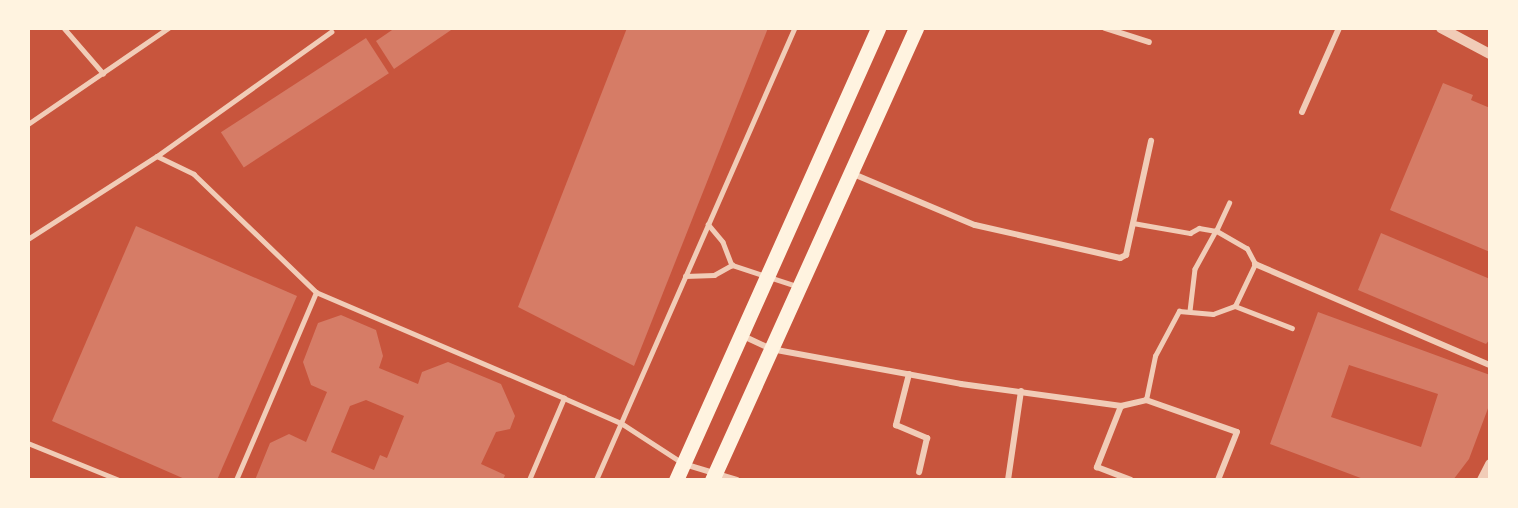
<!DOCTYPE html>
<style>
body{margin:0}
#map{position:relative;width:1518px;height:508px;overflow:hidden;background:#c8553d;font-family:Lora,serif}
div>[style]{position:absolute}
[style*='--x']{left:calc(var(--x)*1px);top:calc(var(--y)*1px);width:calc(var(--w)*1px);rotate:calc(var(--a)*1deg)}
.building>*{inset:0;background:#d67c66;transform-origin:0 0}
.service>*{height:4.5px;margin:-2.25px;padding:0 2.25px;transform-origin:2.25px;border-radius:2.25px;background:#f1ccb7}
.minor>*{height:6px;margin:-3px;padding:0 3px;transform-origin:3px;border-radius:3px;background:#f1ccb7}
.tertiary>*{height:10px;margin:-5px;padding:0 5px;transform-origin:5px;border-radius:5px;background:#f1ccb7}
.primary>*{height:15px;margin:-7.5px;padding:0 7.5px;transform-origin:7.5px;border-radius:7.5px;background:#fff3e0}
span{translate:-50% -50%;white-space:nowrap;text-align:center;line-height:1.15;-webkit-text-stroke:6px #fff3e0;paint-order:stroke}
.frame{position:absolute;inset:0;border:30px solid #fff3e0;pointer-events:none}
</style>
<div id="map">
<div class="building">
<div style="clip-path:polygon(395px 28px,454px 28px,394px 69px,376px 41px)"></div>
<div style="clip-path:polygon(627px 28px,768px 28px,634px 366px,518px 307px)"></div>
<div style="left:366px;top:38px;width:42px;height:173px;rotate:57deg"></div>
<div style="clip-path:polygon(1443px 83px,1473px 95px,1471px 100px,1490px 108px,1490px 252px,1390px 210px)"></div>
<div style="clip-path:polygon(136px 226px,297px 296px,217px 480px,187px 480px,52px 421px)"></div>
<div style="clip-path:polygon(1381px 233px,1490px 279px,1490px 339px,1486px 344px,1358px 290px)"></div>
<div style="clip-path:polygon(evenodd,1318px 312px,1490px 375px,1490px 403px,1469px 459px,1453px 480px,1366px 480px,1270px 444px,1318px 312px,1349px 365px,1438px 394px,1421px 447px,1331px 417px,1349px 365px)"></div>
<div style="clip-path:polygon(evenodd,341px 315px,376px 330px,383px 356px,379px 368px,418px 384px,422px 372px,448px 362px,501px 384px,515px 416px,510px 429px,496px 432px,481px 464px,505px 475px,503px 480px,255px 480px,270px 443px,289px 434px,306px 442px,327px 392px,311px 385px,303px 362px,318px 323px,341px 315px,366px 400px,404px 416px,387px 458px,380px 455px,374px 470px,331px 452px,350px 406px,366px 400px)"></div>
</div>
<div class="service">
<div style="--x:64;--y:28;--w:60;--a:49.1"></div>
<div style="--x:28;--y:124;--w:170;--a:-34.4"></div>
<div style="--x:157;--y:156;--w:41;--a:25.9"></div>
<div style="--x:194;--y:174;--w:170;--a:44"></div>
<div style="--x:316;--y:292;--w:270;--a:23.1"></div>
<div style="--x:1133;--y:223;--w:58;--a:10"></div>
<div style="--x:1190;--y:233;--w:10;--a:-29"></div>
<div style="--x:1199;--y:228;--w:17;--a:10"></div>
<div style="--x:1216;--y:231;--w:31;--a:-65"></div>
<div style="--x:708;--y:224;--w:23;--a:50"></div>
<div style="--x:723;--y:242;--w:25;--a:69"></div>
<div style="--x:28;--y:239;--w:153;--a:-32.8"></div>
<div style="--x:157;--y:156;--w:214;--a:-35.5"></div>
<div style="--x:685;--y:276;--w:29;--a:-2"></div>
<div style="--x:714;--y:275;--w:21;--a:-29"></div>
<div style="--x:732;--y:265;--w:68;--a:17.9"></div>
<div style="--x:1235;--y:306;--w:61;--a:21.1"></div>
<div style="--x:1146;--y:400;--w:45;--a:-78.4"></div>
<div style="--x:1155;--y:356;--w:51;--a:-61.9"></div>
<div style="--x:1179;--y:311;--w:34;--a:5"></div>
<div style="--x:1213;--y:314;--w:23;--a:-20"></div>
<div style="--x:1235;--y:306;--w:47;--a:-64.5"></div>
<div style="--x:1255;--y:264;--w:17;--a:-118"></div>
<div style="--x:1247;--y:249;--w:36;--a:-150"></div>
<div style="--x:1216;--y:231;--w:43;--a:118.9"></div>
<div style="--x:1195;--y:269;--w:42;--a:96.8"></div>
<div style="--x:28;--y:443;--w:98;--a:22.1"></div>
<div style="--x:236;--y:480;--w:204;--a:-66.9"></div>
<div style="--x:529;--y:480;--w:89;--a:-66.9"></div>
<div style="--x:564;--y:398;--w:62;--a:23.7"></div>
<div style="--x:621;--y:423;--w:72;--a:33"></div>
<div style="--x:596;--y:480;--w:493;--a:-66.3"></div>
</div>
<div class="minor">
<div style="--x:1105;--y:28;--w:46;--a:17.7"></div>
<div style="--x:1302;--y:112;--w:92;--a:-66.2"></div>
<div style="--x:851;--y:173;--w:134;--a:22.8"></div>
<div style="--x:975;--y:225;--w:149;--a:12.8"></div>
<div style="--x:1120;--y:258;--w:7;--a:-27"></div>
<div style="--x:1126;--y:255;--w:117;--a:-77.6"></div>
<div style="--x:1255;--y:264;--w:256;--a:23.3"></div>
<div style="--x:741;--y:335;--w:33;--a:25"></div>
<div style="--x:771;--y:349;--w:193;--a:10.4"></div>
<div style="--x:961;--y:384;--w:162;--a:7.8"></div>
<div style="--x:1121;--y:406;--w:26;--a:-13"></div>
<div style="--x:1146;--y:400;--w:96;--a:19.4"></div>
<div style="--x:1237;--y:432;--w:52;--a:111.6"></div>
<div style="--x:909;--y:374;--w:53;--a:104.3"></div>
<div style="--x:896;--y:425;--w:34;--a:23"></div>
<div style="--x:927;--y:438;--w:35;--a:103"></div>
<div style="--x:1121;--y:406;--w:66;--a:111.5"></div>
<div style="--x:1097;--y:467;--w:36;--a:21"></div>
<div style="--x:684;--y:464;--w:55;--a:16.8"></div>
<div style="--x:1008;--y:480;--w:90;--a:-81.7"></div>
</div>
<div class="tertiary">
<div style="--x:1441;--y:28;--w:55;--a:28"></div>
<div style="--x:1482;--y:480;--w:18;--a:-63"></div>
</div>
<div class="primary">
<div style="--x:676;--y:480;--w:495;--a:-65.9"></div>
<div style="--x:712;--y:480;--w:496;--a:-65.7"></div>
</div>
<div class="frame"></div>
</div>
